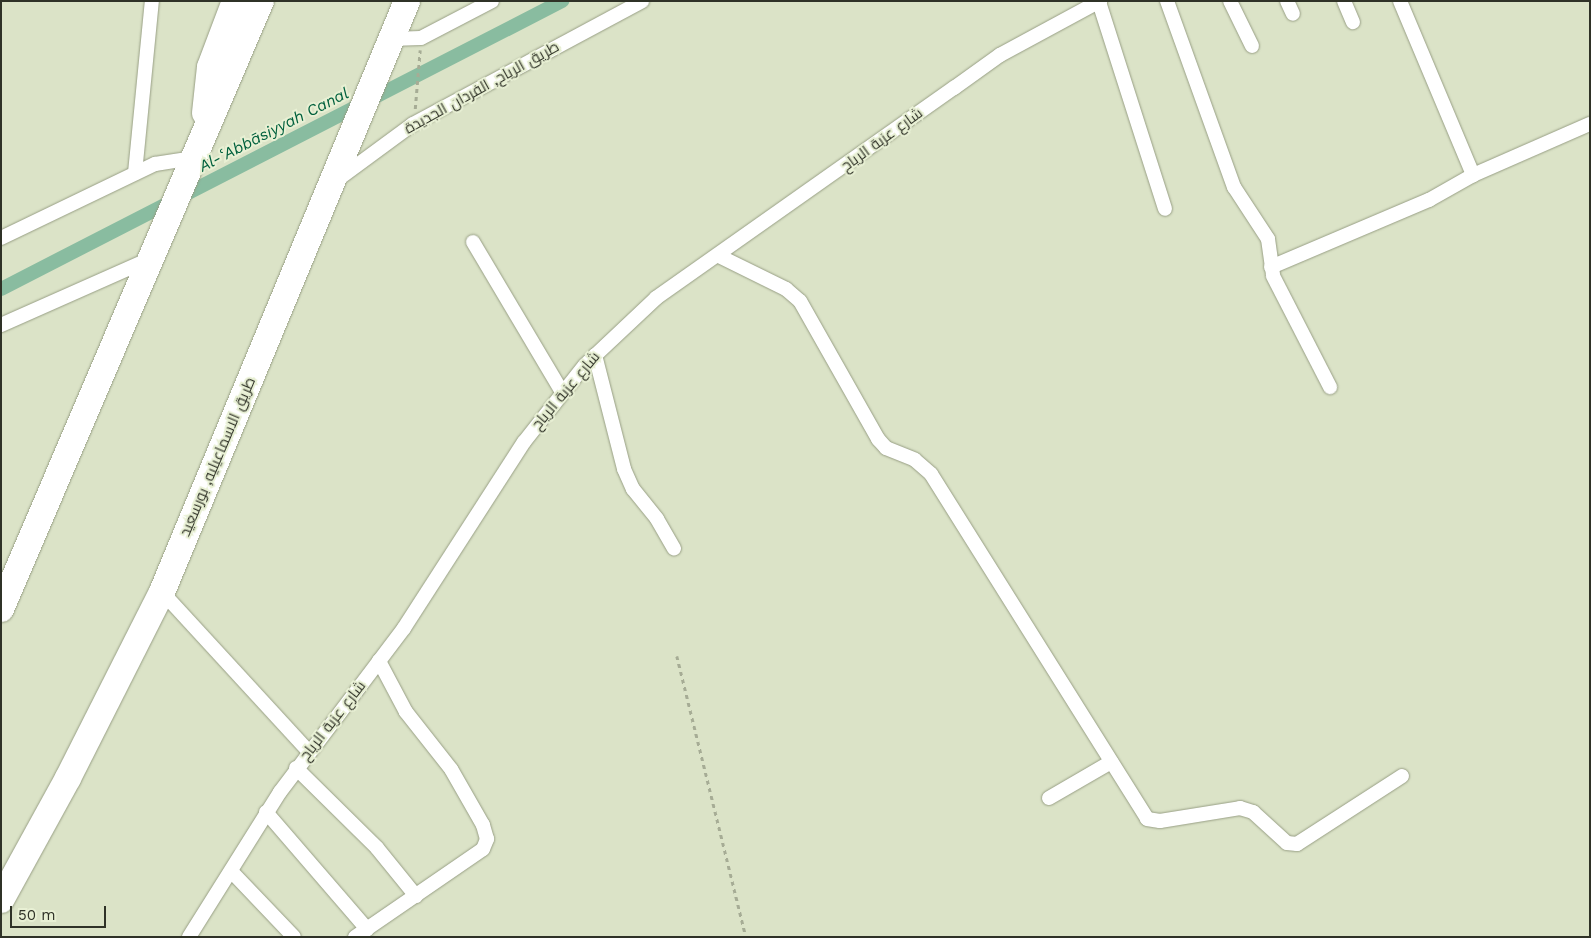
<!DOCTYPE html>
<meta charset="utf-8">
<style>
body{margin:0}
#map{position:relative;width:1591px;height:938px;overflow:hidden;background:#dbe3c7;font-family:"Work Sans",Cairo,sans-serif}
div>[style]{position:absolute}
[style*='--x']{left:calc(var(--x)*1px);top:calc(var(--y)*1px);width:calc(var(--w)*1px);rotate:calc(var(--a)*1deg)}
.canal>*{height:14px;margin:-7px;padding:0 7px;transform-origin:7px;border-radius:7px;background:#89bca0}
.path>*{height:2.5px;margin-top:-1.25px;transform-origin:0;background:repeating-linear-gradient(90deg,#a6ac95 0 4px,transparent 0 8px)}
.roads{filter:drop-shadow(0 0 1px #989f85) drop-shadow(0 0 1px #989f85)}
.street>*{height:14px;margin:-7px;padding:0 7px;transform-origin:7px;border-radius:7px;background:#fff}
.highway>*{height:26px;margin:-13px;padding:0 13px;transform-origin:13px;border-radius:13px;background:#fff}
span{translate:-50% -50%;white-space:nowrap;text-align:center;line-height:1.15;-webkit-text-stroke:4px #e8f0d4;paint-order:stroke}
.street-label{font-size:15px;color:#2f3227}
.water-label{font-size:16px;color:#00603d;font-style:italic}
.frame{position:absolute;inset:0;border:2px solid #2f3227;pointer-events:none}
.scale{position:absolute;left:10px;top:906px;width:96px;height:22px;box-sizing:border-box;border:2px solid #2f3227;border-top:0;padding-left:6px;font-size:15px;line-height:18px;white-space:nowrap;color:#2f3227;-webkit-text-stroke:4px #e8f0d4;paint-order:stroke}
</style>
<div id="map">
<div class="canal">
<div style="--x:1;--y:289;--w:631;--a:-27.17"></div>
</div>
<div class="path">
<div style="--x:415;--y:109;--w:59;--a:-85.2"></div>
<div style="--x:677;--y:656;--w:289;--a:76.2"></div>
</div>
<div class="roads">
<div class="street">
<div style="--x:1167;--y:1;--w:198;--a:70.2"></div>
<div style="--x:1234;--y:187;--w:62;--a:56.8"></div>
<div style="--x:1268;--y:239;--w:37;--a:82"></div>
<div style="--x:1273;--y:276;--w:125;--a:62.8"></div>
<div style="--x:1230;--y:1;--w:50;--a:63.9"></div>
<div style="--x:1287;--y:1;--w:14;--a:65"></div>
<div style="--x:1344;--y:1;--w:23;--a:67"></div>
<div style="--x:1400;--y:1;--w:189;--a:67.2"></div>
<div style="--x:1099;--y:2;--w:217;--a:72.3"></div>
<div style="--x:390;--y:39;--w:31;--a:-2"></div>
<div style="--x:421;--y:38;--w:80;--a:-27.5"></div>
<div style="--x:135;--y:173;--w:173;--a:-84.4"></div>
<div style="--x:337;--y:180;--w:94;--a:-36.4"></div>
<div style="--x:413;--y:124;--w:260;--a:-28.2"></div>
<div style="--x:1;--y:238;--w:171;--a:-25.7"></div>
<div style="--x:155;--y:164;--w:38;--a:-9"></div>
<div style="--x:473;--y:242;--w:174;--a:59.3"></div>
<div style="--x:719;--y:256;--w:75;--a:26.2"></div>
<div style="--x:786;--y:289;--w:18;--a:41"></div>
<div style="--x:800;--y:301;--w:159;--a:60.5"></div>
<div style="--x:878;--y:439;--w:12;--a:48"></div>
<div style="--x:886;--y:448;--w:31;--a:22"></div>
<div style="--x:915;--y:460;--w:21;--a:41"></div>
<div style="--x:931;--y:474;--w:407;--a:57.9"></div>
<div style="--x:1147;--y:819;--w:13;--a:9"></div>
<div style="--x:1160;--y:821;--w:81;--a:-9.2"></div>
<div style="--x:1240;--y:808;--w:14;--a:17"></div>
<div style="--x:1253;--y:812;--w:46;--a:42.4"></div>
<div style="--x:1287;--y:843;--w:10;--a:6"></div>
<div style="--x:1297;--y:844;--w:125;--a:-32.9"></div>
<div style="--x:1271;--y:267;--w:172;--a:-23"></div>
<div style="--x:1429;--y:200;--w:51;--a:-29.6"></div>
<div style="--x:1473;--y:175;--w:128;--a:-23.6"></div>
<div style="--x:1;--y:325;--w:161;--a:-23.9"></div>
<div style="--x:595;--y:355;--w:118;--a:75.7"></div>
<div style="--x:624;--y:469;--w:22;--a:66"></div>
<div style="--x:633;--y:489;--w:38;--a:51"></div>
<div style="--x:657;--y:519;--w:34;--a:60"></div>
<div style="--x:162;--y:592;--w:217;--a:47.4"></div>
<div style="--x:296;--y:768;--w:114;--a:44.6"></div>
<div style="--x:377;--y:848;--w:62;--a:50.9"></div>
<div style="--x:1049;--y:798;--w:72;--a:-30.1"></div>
<div style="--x:266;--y:812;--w:155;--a:49.2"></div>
<div style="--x:231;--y:871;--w:91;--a:46.3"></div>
<div style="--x:189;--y:937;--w:171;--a:-57.9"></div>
<div style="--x:280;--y:792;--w:206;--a:-52.9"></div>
<div style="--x:404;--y:628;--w:221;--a:-57.2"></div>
<div style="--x:524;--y:442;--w:98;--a:-51.6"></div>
<div style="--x:585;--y:365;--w:98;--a:-43.3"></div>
<div style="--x:656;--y:298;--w:365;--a:-35.2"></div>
<div style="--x:954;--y:88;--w:57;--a:-35.7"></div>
<div style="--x:1000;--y:55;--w:114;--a:-28.4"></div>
<div style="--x:355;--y:937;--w:155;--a:-34.5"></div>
<div style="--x:483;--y:849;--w:11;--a:-68"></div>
<div style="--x:487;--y:839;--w:15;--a:-106"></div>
<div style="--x:483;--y:825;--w:64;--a:-119.7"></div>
<div style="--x:451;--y:769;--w:73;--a:-128.3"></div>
<div style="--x:406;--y:712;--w:58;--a:-117.9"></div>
</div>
<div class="highway">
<div style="--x:205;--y:113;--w:46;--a:-83.8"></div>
<div style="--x:210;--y:67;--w:71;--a:-69.3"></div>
<div style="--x:1;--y:609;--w:661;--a:-66.85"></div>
<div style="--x:1;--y:900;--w:139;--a:-61.2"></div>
<div style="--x:68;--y:778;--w:208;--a:-63.2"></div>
<div style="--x:162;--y:592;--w:640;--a:-67.48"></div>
</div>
</div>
<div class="street-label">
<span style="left:482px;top:88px;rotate:-29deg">طريق الرياح, الفردان الجديدة</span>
<span style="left:882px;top:140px;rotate:-36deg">شارع عزبة الرياح</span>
<span style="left:566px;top:391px;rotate:-50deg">شارع عزبة الرياح</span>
<span style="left:218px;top:457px;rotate:-67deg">طريق الاسماعيليه, بورسعيد</span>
<span style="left:333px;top:721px;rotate:-52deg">شارع عزبة الرياح</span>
</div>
<div class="water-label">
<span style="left:274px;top:130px;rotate:-27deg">Al-ʿAbbāsiyyah Canal</span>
</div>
<div class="frame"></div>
<div class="scale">50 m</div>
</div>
